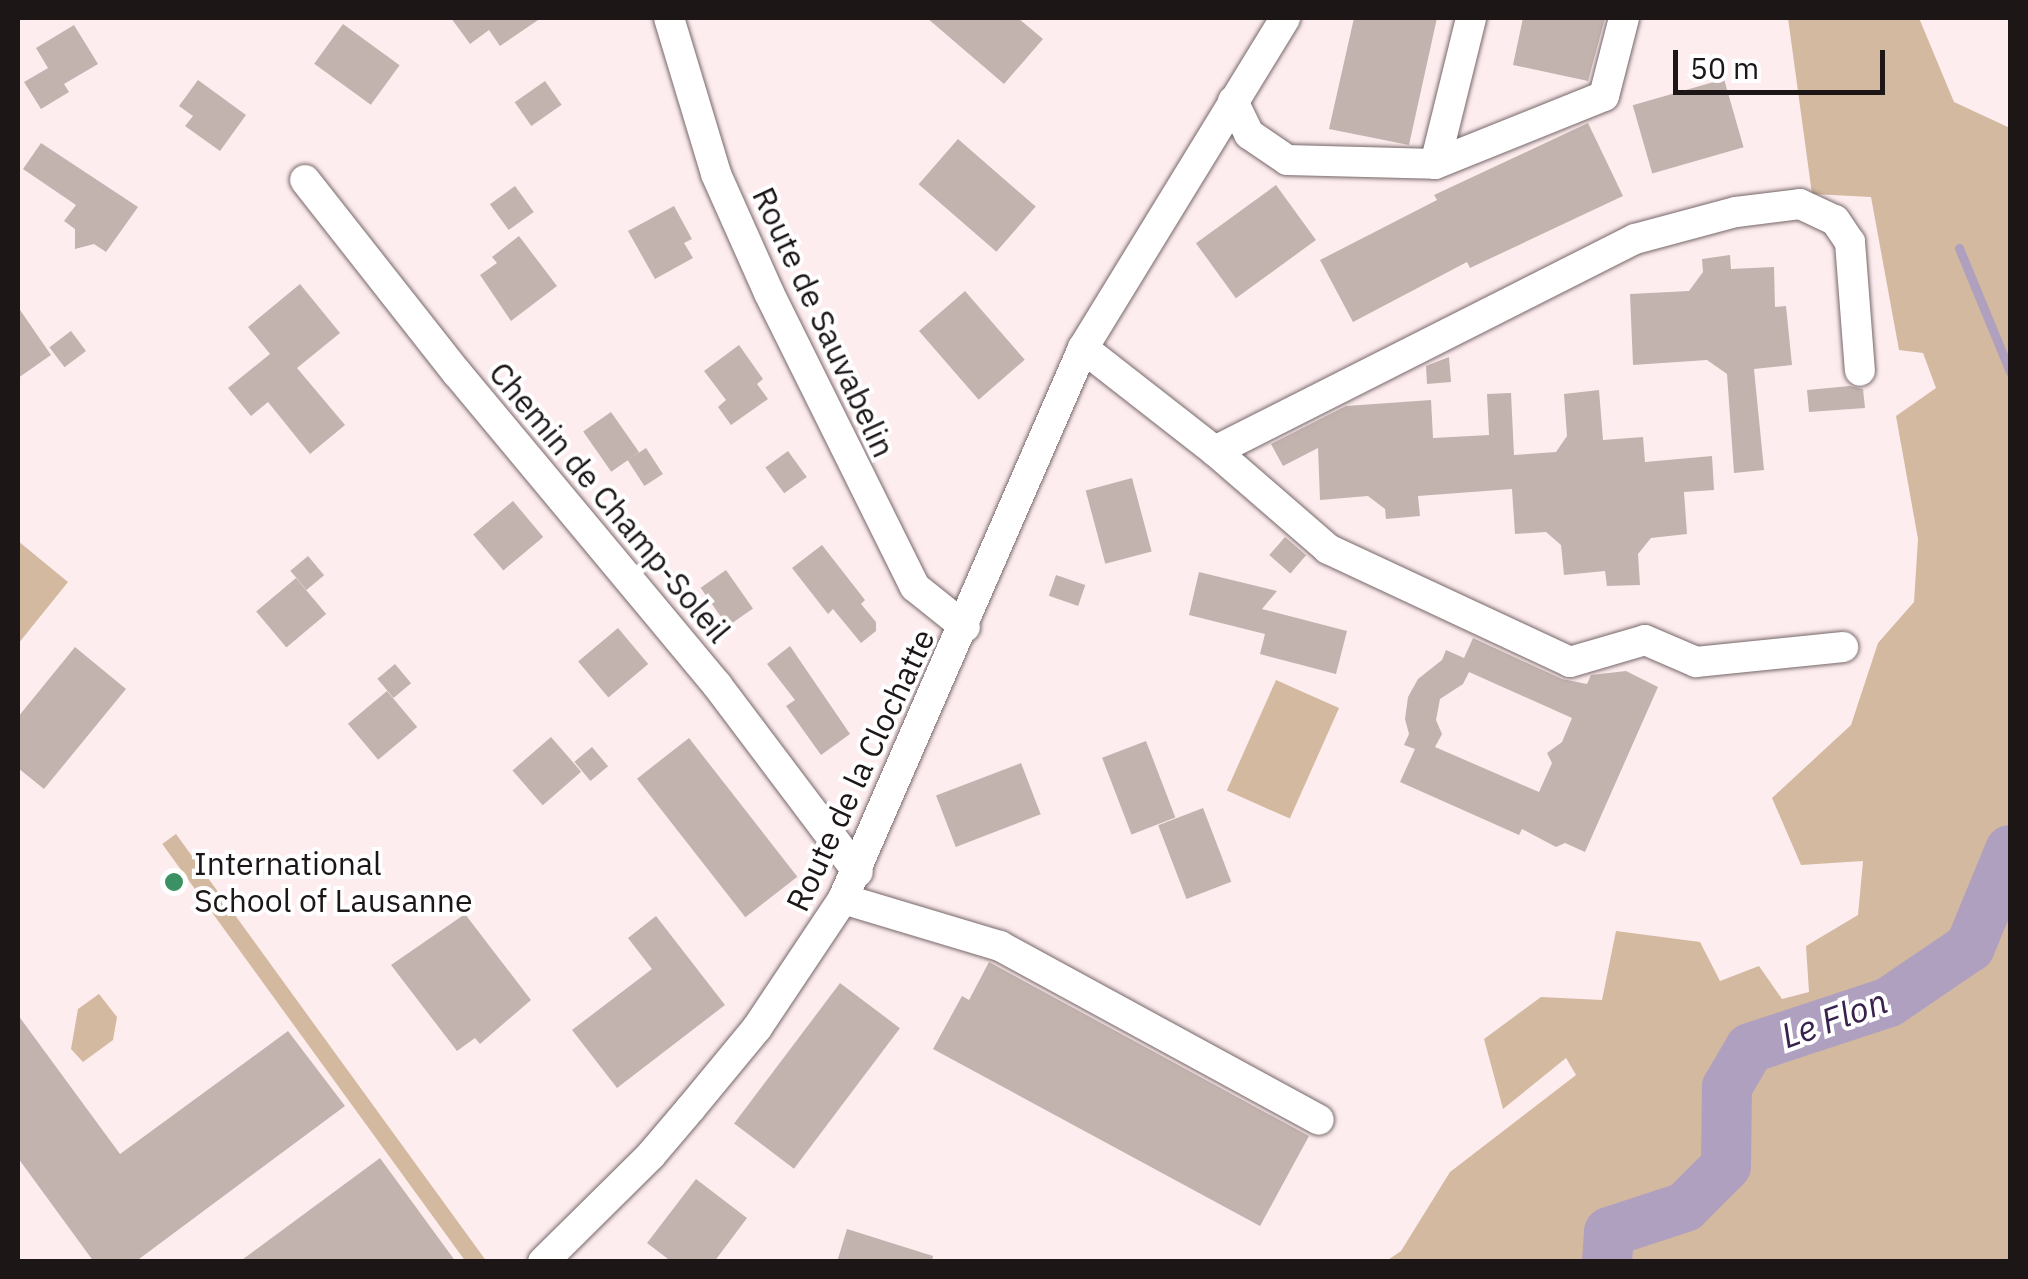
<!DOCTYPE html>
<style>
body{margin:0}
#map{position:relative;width:2028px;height:1279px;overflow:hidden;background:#feedef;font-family:"IBM Plex Sans",sans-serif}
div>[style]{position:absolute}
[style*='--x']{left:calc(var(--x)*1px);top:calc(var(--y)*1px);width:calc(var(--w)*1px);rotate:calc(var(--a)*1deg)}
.green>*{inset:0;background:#d3b9a0;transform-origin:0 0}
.stream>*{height:9px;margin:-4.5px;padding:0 4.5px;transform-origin:4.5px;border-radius:4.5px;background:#afa0c0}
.river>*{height:50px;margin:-25px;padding:0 25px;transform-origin:25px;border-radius:25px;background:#afa0c0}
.building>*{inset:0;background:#c3b3ae;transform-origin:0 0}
.roads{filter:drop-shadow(0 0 2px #766769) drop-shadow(0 0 2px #766769)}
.minor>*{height:30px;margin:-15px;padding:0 15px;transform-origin:15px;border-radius:15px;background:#fff}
.dots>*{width:28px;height:28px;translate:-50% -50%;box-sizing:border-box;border:5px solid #fff;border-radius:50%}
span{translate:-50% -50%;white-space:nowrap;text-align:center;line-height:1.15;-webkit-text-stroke:8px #fff;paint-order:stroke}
.street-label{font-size:32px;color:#1c1617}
.poi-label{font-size:32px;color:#1c1617}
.left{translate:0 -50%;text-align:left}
.water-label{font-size:35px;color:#38214c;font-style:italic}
.frame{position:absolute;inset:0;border:20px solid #1c1617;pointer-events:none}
.scale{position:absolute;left:1673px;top:50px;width:212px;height:45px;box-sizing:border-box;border:5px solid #1c1617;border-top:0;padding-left:12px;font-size:30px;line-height:35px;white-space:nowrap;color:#1c1617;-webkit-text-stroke:8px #fff;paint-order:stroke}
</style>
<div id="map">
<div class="green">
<div style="clip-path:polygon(1788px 18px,1919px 18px,1954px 102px,2010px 128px,2010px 1261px,1385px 1262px,1401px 1251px,1450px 1172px,1576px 1075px,1566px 1058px,1503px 1109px,1484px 1039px,1541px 997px,1602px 1000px,1616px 931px,1700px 942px,1720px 981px,1759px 966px,1782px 999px,1809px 992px,1806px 946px,1858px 915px,1863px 861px,1801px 865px,1772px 798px,1851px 725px,1878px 643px,1914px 602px,1918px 539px,1896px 416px,1936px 388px,1923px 353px,1899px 350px,1871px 197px,1812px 194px)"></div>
<div style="clip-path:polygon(18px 541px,68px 582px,18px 644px)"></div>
<div style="left:1276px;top:680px;width:69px;height:121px;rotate:24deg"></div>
<div style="left:176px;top:834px;width:527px;height:17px;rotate:54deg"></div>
<div style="clip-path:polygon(99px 994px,117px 1017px,113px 1040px,83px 1062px,71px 1049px,78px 1009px)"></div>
</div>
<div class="stream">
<div style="--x:1959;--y:248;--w:134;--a:67.6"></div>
</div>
<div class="river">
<div style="--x:1607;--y:1262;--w:30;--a:-86"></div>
<div style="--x:1609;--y:1232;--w:80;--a:-18.2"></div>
<div style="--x:1685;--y:1207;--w:58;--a:-45"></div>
<div style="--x:1726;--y:1166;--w:79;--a:-89.3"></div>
<div style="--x:1727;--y:1087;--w:45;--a:-59.5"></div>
<div style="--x:1750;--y:1048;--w:146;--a:-18.3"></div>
<div style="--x:1889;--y:1002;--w:98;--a:-34.2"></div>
<div style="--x:1970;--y:947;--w:105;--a:-67.6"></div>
</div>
<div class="building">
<div style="clip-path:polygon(451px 18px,541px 18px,500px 46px,489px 30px,470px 44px)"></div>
<div style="clip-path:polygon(927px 18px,1018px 18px,1043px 39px,1004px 84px)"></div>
<div style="clip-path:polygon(1354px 18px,1437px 18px,1409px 145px,1329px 129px)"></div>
<div style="clip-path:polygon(1523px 18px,1605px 18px,1588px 81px,1513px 65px)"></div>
<div style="left:343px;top:24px;width:70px;height:49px;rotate:36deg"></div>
<div style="clip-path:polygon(74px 25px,98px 64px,64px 84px,69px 92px,41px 109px,24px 82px,48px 68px,36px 48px)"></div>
<div style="left:1724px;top:79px;width:71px;height:95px;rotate:74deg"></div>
<div style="clip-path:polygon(198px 80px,246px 115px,220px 151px,185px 126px,193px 116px,179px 106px)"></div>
<div style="left:545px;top:81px;width:29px;height:37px;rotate:55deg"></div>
<div style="clip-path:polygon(1588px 123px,1623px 196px,1470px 268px,1467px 262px,1353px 322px,1320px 260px,1437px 200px,1434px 195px)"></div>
<div style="left:958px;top:139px;width:103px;height:60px;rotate:41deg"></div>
<div style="clip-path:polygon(41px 143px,138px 207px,106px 252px,94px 244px,75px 249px,75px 229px,64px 221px,76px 205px,23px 169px)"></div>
<div style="left:1276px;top:185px;width:68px;height:99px;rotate:54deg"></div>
<div style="left:515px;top:186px;width:32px;height:31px;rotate:54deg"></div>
<div style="clip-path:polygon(674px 206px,692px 239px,684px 243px,693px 258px,655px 279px,628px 231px)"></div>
<div style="clip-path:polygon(519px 236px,557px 286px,511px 321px,480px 275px,497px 263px,492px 257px)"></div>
<div style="clip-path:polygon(1730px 255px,1731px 269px,1774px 267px,1775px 307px,1786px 306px,1792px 365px,1754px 369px,1764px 470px,1734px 473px,1727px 374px,1707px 360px,1633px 365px,1630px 294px,1689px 291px,1703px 272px,1702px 259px)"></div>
<div style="clip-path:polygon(300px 284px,340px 333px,297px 368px,345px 425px,310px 454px,268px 402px,251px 416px,228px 388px,270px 354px,248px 327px)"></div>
<div style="left:965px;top:291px;width:91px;height:61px;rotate:49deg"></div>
<div style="clip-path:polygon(18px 307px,51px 355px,18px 378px)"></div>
<div style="left:71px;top:331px;width:25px;height:27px;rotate:53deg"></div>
<div style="clip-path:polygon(739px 345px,763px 379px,757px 384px,768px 399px,731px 425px,718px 407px,726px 400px,704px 371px)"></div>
<div style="clip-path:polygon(1449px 357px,1451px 382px,1427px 384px,1426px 366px)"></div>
<div style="clip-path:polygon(1850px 386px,1863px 389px,1865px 408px,1809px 412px,1807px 390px)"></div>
<div style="clip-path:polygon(1599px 390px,1603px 440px,1643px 437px,1645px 462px,1712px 456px,1714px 490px,1684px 492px,1687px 534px,1651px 538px,1638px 554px,1640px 585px,1607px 586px,1605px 571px,1564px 575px,1561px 545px,1546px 532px,1515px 534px,1512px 489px,1418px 496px,1420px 516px,1386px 519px,1385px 509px,1368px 496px,1320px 500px,1318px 448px,1283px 466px,1271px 444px,1346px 406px,1431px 400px,1433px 438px,1489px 435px,1487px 394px,1511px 393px,1514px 455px,1556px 452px,1567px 436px,1564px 394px)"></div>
<div style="left:611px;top:412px;width:49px;height:34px;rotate:55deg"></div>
<div style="left:646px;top:448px;width:31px;height:22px;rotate:57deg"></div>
<div style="left:788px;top:451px;width:32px;height:28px;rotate:54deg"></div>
<div style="left:1132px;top:478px;width:76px;height:48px;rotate:75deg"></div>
<div style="left:513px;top:501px;width:47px;height:52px;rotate:50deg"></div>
<div style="left:1285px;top:537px;width:28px;height:24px;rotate:41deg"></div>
<div style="clip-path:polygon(822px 545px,865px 600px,861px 604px,876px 622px,876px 631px,861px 643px,833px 609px,828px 614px,792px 568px)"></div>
<div style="left:308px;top:556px;width:25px;height:23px;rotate:50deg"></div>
<div style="left:726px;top:570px;width:47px;height:31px;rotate:55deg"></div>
<div style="clip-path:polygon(1199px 572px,1277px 591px,1262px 609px,1347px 631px,1336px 674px,1260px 654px,1265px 634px,1189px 615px)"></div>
<div style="left:1056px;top:575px;width:31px;height:22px;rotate:19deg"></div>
<div style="left:296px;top:578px;width:47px;height:52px;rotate:50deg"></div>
<div style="left:618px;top:628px;width:47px;height:52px;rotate:50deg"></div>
<div style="clip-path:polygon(evenodd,1473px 638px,1562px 679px,1587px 684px,1591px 675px,1626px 671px,1658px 687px,1585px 852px,1565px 843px,1556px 847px,1522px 829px,1519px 835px,1400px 782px,1415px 749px,1404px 745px,1409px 734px,1405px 719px,1408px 697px,1418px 679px,1442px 660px,1446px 650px,1464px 658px,1473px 638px,1469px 672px,1572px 718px,1562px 742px,1547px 753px,1552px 763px,1539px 792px,1435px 747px,1442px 734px,1436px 720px,1440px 699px,1463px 684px,1469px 672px)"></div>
<div style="clip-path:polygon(790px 646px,850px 734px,821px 755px,786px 706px,795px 700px,767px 664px)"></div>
<div style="clip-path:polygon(75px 647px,126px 689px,44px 789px,18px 768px,18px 717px)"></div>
<div style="left:395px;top:664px;width:25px;height:23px;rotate:50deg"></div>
<div style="left:387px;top:691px;width:47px;height:51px;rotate:50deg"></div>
<div style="left:551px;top:737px;width:46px;height:51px;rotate:49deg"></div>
<div style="left:689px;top:738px;width:176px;height:66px;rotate:52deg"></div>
<div style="left:1146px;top:741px;width:82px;height:47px;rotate:69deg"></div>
<div style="left:592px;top:747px;width:25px;height:23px;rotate:50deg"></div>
<div style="left:1021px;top:763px;width:55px;height:91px;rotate:69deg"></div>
<div style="left:1203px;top:808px;width:79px;height:48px;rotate:69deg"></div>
<div style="clip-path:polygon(465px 914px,531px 1000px,480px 1044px,475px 1038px,457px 1051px,391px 965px)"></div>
<div style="clip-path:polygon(656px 916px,725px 1005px,617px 1088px,572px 1030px,652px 969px,628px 938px)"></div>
<div style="clip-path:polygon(989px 962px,1309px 1136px,1260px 1226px,933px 1049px,962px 996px,969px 1000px)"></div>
<div style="left:840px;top:983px;width:75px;height:176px;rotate:37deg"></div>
<div style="clip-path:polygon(18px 1015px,120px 1154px,288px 1031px,345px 1106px,135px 1262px,94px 1262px,18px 1158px)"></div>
<div style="clip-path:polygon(380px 1158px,456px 1262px,239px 1262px)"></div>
<div style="clip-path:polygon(696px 1179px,747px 1218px,714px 1262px,672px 1262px,647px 1243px)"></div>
<div style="clip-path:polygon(847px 1229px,933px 1256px,932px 1262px,837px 1262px)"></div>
</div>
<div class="roads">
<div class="minor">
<div style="--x:669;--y:18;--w:163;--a:73.2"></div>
<div style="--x:716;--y:174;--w:130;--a:66"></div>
<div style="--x:769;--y:293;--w:328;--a:63.6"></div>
<div style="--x:915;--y:587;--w:64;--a:38.7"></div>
<div style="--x:1233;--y:101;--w:37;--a:64"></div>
<div style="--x:1249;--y:134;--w:46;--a:34.4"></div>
<div style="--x:1287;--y:160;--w:148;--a:1.5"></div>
<div style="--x:1435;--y:164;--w:150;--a:-76.1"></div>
<div style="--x:1435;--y:164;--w:182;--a:-21.9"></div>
<div style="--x:1604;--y:96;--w:81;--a:-75.6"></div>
<div style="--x:305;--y:180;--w:246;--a:51.8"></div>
<div style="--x:457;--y:373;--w:406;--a:50.2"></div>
<div style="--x:717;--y:685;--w:234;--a:53"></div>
<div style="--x:1083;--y:348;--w:167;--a:38"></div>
<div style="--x:1215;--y:451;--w:150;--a:40.9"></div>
<div style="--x:1328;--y:549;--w:267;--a:25"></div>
<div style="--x:1570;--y:662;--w:78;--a:-16.3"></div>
<div style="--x:1645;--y:640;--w:56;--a:23.3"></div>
<div style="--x:1696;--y:662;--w:148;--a:-5.8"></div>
<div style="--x:1215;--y:451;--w:470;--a:-26.8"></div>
<div style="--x:1635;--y:239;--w:105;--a:-15"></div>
<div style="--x:1736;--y:212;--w:64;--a:-7.1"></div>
<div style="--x:1800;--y:204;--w:38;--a:25"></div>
<div style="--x:1835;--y:220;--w:27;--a:56"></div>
<div style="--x:1850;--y:242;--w:129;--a:85.6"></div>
<div style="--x:843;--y:899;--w:164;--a:16.7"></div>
<div style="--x:1000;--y:946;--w:363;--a:28.6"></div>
<div style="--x:543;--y:1262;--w:152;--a:-44.7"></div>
<div style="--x:651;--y:1155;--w:62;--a:-49.6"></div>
<div style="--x:691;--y:1108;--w:104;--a:-50.5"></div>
<div style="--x:757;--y:1028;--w:155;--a:-56.3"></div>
<div style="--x:843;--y:899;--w:601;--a:-66.46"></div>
<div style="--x:1083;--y:348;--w:387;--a:-58.5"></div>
</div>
</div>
<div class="dots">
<div style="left:174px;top:882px;background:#3c9164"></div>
</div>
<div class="street-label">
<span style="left:824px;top:322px;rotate:65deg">Route de Sauvabelin</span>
<span style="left:610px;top:502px;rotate:50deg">Chemin de Champ-Soleil</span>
<span style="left:860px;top:770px;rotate:-65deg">Route de la Clochatte</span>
</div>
<div class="poi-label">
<span class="left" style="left:194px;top:882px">International<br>School of Lausanne</span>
</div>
<div class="water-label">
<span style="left:1834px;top:1018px;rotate:-20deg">Le Flon</span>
</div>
<div class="frame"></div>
<div class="scale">50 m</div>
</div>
